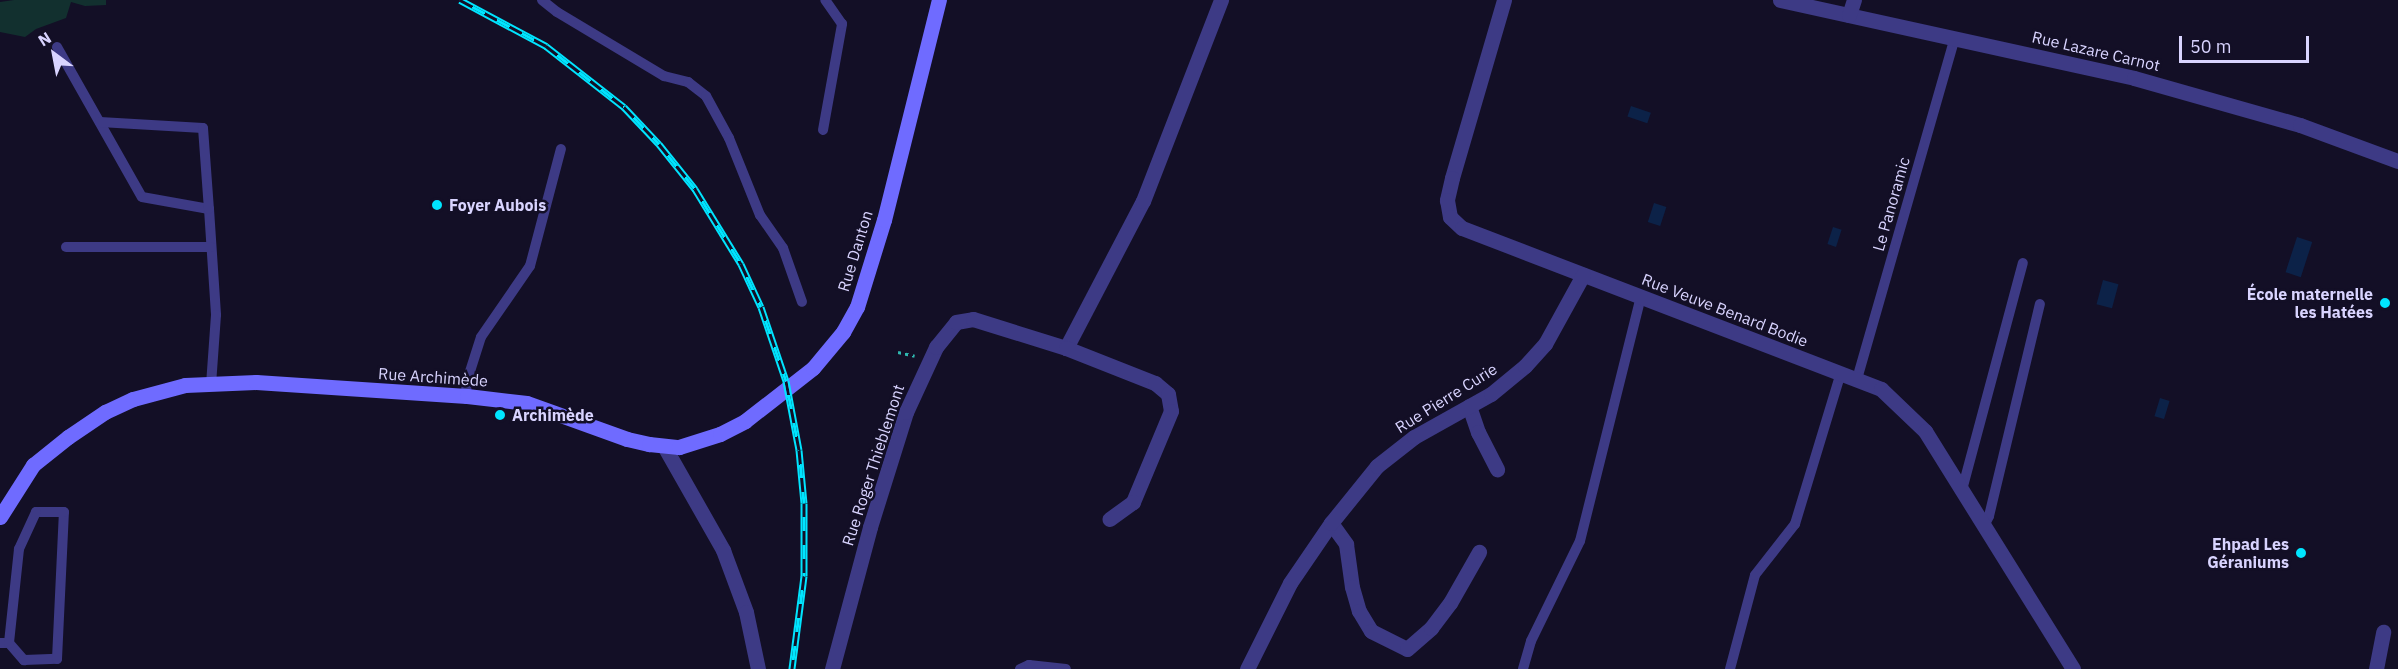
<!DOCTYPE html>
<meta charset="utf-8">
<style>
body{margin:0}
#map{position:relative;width:2398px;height:669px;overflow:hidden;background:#130f26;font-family:"IBM Plex Sans",sans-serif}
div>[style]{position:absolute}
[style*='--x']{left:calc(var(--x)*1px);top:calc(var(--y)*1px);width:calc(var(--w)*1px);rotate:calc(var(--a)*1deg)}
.green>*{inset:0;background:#12302f}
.water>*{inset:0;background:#0c2248;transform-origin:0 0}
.path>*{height:3px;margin-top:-1.5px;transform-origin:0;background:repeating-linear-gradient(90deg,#2fb8b0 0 3px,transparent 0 7.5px)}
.lane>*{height:10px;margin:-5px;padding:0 5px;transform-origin:5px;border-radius:5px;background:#3d3a85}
.street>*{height:15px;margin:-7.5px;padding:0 7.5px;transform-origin:7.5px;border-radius:7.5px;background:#3d3a85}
.secondary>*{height:15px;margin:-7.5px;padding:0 7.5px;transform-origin:7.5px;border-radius:7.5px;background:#6f6bff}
.rail>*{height:7px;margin-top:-3.5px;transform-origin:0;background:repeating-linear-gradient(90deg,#130f26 0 14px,#00e5ff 0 28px);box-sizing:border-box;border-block:2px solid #00e5ff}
.dots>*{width:16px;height:16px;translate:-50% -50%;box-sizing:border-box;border:3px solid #130f26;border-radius:50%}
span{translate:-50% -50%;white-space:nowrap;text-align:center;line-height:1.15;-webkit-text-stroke:5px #130f26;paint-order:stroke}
.street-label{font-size:16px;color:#d9d4ff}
.poi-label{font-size:16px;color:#d9d4ff;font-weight:700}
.left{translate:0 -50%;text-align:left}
.right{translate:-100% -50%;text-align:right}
.north{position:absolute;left:24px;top:24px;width:60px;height:60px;-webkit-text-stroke:4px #130f26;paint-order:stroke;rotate:328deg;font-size:16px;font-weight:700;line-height:24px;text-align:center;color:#d9d4ff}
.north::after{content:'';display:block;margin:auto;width:21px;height:27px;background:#d9d4ff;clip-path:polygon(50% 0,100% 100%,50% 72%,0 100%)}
.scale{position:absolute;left:2179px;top:36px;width:130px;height:27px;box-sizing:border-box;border:3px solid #d9d4ff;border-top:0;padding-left:8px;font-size:18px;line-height:21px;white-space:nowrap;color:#d9d4ff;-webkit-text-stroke:4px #130f26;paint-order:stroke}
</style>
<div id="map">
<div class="green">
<div style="clip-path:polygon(14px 0,106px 0,106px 5px,85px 6px,71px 2px,66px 18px,36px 29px,25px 37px,0 32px,0 2px)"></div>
</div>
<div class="water">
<div style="left:1631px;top:106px;width:21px;height:11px;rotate:19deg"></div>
<div style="left:1654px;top:203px;width:13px;height:20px;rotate:18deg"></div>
<div style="left:1833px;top:227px;width:9px;height:18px;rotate:18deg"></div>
<div style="left:2297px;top:237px;width:16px;height:37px;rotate:18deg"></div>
<div style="left:2103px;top:280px;width:16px;height:25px;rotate:15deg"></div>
<div style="left:2160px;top:398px;width:10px;height:19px;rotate:17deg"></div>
</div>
<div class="path">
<div style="--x:898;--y:352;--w:17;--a:13"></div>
</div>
<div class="lane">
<div style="--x:542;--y:0;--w:19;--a:39"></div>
<div style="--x:557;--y:12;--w:125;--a:30.9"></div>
<div style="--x:664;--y:76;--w:25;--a:14"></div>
<div style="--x:688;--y:82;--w:23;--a:38"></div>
<div style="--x:706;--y:96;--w:48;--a:61.3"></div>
<div style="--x:729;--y:138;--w:83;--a:68.1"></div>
<div style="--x:760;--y:215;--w:40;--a:55.1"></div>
<div style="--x:783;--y:248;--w:57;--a:70.6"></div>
<div style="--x:57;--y:47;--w:172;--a:60.5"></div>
<div style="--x:142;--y:197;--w:68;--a:10.2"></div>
<div style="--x:209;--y:209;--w:106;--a:86.2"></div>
<div style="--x:216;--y:315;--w:69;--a:94.1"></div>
<div style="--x:100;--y:122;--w:103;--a:3.3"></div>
<div style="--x:203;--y:128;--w:81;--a:85.8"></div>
<div style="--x:823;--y:130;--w:108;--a:-79.8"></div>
<div style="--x:842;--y:24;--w:29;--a:-125"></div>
<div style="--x:66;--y:247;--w:145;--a:0"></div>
<div style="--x:1857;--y:379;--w:355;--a:-74"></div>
<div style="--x:467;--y:396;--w:12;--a:-95"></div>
<div style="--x:466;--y:384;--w:49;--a:-72.3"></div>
<div style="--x:481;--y:337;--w:86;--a:-55.4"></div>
<div style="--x:530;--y:266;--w:121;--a:-75.2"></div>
<div style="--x:1962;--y:490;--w:235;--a:-75"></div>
<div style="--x:1984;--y:526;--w:11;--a:-63"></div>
<div style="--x:1989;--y:516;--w:218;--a:-76.5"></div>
<div style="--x:0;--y:643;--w:9;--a:0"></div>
<div style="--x:9;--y:643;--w:23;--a:49"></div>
<div style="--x:24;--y:660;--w:33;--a:-2"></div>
<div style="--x:57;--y:659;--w:147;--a:-87.3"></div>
<div style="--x:64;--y:512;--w:28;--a:180"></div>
<div style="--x:36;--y:512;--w:41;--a:114.7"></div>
<div style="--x:19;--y:549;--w:95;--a:96.1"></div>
<div style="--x:1020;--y:669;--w:10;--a:-24"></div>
<div style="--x:1029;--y:665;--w:37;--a:6"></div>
<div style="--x:1523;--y:669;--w:29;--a:-74"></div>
<div style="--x:1531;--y:641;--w:111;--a:-63.9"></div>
<div style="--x:1580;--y:541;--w:252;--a:-76"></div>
<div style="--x:1730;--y:669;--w:97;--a:-75.1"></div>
<div style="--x:1755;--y:575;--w:65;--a:-51.9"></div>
<div style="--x:1795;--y:524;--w:158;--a:-73.1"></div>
</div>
<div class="street">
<div style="--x:1504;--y:0;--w:185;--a:106.3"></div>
<div style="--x:1452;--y:178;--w:23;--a:103"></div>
<div style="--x:1447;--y:200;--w:17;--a:80"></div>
<div style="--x:1450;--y:217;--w:16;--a:43"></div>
<div style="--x:1462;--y:228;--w:449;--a:21"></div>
<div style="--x:1881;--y:389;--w:61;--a:43.7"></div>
<div style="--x:1925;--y:431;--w:280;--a:58.1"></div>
<div style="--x:1780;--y:0;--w:362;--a:12.4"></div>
<div style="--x:2134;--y:78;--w:173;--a:15.8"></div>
<div style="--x:2300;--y:125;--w:104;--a:20.2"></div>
<div style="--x:1849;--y:15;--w:16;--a:-72"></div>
<div style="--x:1066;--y:348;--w:166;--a:-62.4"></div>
<div style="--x:1143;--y:201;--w:216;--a:-68.8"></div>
<div style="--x:1469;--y:406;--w:28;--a:71"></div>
<div style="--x:1478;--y:432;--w:42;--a:62.8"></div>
<div style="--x:664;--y:446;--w:120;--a:60.4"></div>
<div style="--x:723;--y:550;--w:66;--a:69.6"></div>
<div style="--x:746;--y:612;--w:58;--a:78.1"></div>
<div style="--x:1331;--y:523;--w:26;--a:54"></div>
<div style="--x:1346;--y:544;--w:43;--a:82.1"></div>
<div style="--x:1352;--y:587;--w:25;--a:74"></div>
<div style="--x:1359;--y:611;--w:23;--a:59"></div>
<div style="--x:1371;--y:631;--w:40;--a:26.6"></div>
<div style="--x:1407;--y:649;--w:32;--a:-41"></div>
<div style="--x:1431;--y:628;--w:31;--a:-53"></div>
<div style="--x:1450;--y:603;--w:59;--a:-60.4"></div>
<div style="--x:832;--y:669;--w:147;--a:-75"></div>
<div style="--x:870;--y:527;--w:121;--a:-72.6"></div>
<div style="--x:906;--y:412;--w:72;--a:-65.2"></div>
<div style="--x:936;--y:347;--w:32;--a:-51"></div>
<div style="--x:956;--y:322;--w:17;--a:-10"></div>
<div style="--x:973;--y:319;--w:97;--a:17.3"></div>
<div style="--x:1066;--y:348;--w:96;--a:21.5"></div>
<div style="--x:1155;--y:383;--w:17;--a:40"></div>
<div style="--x:1168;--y:394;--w:17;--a:80"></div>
<div style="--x:1171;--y:411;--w:99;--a:112.7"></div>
<div style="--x:1133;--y:502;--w:29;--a:144"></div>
<div style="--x:1247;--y:669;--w:96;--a:-63.4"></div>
<div style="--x:1290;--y:583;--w:73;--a:-55.7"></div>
<div style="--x:1331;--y:523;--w:73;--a:-51.1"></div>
<div style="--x:1377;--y:466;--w:47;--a:-38.1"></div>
<div style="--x:1414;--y:437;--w:88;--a:-29.2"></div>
<div style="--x:1491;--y:394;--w:44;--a:-39.5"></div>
<div style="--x:1525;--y:366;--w:30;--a:-48"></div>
<div style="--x:1545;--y:344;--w:79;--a:-61.2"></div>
<div style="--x:2376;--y:669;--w:38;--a:-79"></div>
</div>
<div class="secondary">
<div style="--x:0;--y:517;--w:62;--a:-57.6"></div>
<div style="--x:33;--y:465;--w:45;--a:-38.7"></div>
<div style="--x:68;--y:437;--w:45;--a:-34"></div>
<div style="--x:105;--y:412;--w:31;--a:-25"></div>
<div style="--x:133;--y:399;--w:54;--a:-15.1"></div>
<div style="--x:185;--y:385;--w:71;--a:-2.4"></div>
<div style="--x:256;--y:382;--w:211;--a:3.8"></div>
<div style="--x:467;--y:396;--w:60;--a:6.7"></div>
<div style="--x:527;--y:403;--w:106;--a:19.8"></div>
<div style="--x:627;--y:439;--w:23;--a:13"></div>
<div style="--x:649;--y:444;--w:30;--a:6"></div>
<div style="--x:679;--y:447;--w:43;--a:-17.6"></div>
<div style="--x:720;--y:434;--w:28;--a:-27"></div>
<div style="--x:745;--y:421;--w:86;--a:-37.9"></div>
<div style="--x:813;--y:368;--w:47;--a:-50.2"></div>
<div style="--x:843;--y:332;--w:29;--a:-61"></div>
<div style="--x:857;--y:307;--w:91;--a:-72.8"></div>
<div style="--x:884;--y:220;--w:227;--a:-76"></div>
</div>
<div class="rail">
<div style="--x:460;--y:0;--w:98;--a:28.1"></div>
<div style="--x:546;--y:46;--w:99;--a:38"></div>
<div style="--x:624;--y:107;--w:51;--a:46.6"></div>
<div style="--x:659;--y:144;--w:58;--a:51.3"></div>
<div style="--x:695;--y:189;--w:88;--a:58.5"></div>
<div style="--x:741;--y:264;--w:47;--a:65.1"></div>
<div style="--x:761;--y:307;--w:78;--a:71.3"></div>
<div style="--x:786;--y:381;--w:70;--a:79.3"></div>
<div style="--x:799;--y:450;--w:53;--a:84.6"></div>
<div style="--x:804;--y:503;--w:73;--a:90"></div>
<div style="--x:804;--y:576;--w:94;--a:97.4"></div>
</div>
<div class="dots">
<div style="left:437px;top:205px;background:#00e5ff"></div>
<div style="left:2385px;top:303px;background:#00e5ff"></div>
<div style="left:500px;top:415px;background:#00e5ff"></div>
<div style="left:2301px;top:553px;background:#00e5ff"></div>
</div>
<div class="street-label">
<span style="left:2096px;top:51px;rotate:13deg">Rue Lazare Carnot</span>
<span style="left:1891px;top:204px;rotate:-74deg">Le Panoramic</span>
<span style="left:855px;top:251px;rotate:-73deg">Rue Danton</span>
<span style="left:1725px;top:310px;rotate:21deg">Rue Veuve Benard Bodie</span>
<span style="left:433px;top:377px;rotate:4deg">Rue Archimède</span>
<span style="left:1446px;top:398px;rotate:-32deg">Rue Pierre Curie</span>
<span style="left:873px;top:465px;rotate:-72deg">Rue Roger Thieblemont</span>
</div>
<div class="poi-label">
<span class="left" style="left:449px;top:205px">Foyer Aubois</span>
<span class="right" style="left:2373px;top:303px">École maternelle<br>les Hatées</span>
<span class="left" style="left:512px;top:415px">Archimède</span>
<span class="right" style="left:2289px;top:553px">Ehpad Les<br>Géraniums</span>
</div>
<div class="north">N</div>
<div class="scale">50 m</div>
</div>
